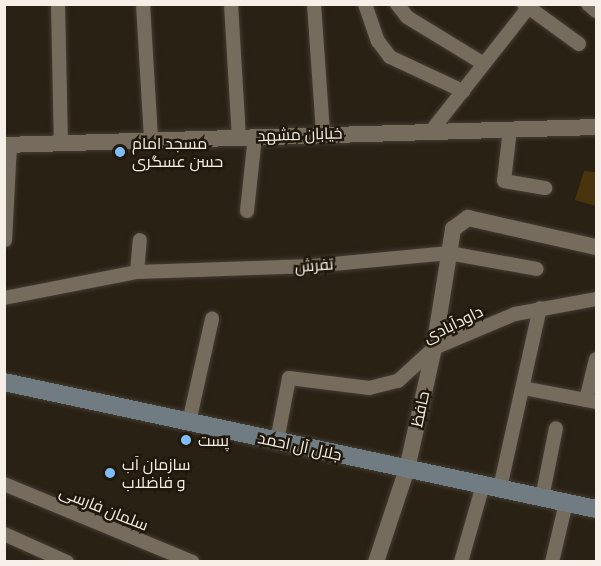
<!DOCTYPE html>
<meta charset="utf-8">
<style>
body{margin:0}
#map{position:relative;width:601px;height:566px;overflow:hidden;background:#292114;font-family:"IBM Plex Sans",Cairo,sans-serif}
div>[style]{position:absolute}
[style*='--x']{left:calc(var(--x)*1px);top:calc(var(--y)*1px);width:calc(var(--w)*1px);rotate:calc(var(--a)*1deg)}
.building>*{inset:0;background:#4a340d}
.roads{filter:drop-shadow(0 0 2px #443c34) drop-shadow(0 0 2px #443c34)}
.minor>*{height:14px;margin:-7px;padding:0 7px;transform-origin:7px;border-radius:7px;background:#766c5d}
.tertiary>*{height:16px;margin:-8px;padding:0 8px;transform-origin:8px;border-radius:8px;background:#766c5d}
.secondary>*{height:18px;margin:-9px;padding:0 9px;transform-origin:9px;border-radius:9px;background:#707b82}
.dots>*{width:16px;height:16px;translate:-50% -50%;box-sizing:border-box;border:3px solid #20180b;border-radius:50%}
span{translate:-50% -50%;white-space:nowrap;text-align:center;line-height:1.15;-webkit-text-stroke:5px #20180b;paint-order:stroke}
.street-label{font-size:16px;color:#f5efe7}
.poi-label{font-size:16px;color:#f5efe7}
.left{translate:0 -50%;text-align:left}
.frame{position:absolute;inset:0;border:6px solid #f5efe7;pointer-events:none}
</style>
<div id="map">
<div class="building">
<div style="clip-path:polygon(584px 171px,596px 172px,596px 206px,575px 200px)"></div>
</div>
<div class="roads">
<div class="minor">
<div style="--x:58;--y:4;--w:139;--a:88.8"></div>
<div style="--x:143;--y:4;--w:136;--a:86.6"></div>
<div style="--x:231;--y:4;--w:133;--a:86.6"></div>
<div style="--x:314;--y:4;--w:129;--a:86"></div>
<div style="--x:365;--y:4;--w:39;--a:71"></div>
<div style="--x:378;--y:41;--w:20;--a:53"></div>
<div style="--x:390;--y:57;--w:81;--a:25"></div>
<div style="--x:397;--y:4;--w:16;--a:52"></div>
<div style="--x:407;--y:17;--w:90;--a:31.4"></div>
<div style="--x:524;--y:4;--w:68;--a:36"></div>
<div style="--x:588;--y:4;--w:11;--a:41"></div>
<div style="--x:510;--y:129;--w:52;--a:96.6"></div>
<div style="--x:504;--y:181;--w:42;--a:9.7"></div>
<div style="--x:432;--y:130;--w:160;--a:-51.8"></div>
<div style="--x:247;--y:211;--w:75;--a:-83.9"></div>
<div style="--x:5;--y:240;--w:96;--a:-87"></div>
<div style="--x:137;--y:272;--w:32;--a:-85"></div>
<div style="--x:4;--y:298;--w:136;--a:-11.1"></div>
<div style="--x:137;--y:272;--w:175;--a:-2"></div>
<div style="--x:312;--y:266;--w:138;--a:-5.4"></div>
<div style="--x:449;--y:253;--w:89;--a:10.3"></div>
<div style="--x:523;--y:388;--w:74;--a:10.9"></div>
<div style="--x:586;--y:400;--w:42;--a:-76.3"></div>
<div style="--x:189;--y:422;--w:106;--a:-77.4"></div>
<div style="--x:277;--y:441;--w:64;--a:-79.2"></div>
<div style="--x:289;--y:378;--w:81;--a:7.1"></div>
<div style="--x:369;--y:388;--w:30;--a:-14"></div>
<div style="--x:398;--y:381;--w:49;--a:-42.5"></div>
<div style="--x:434;--y:348;--w:88;--a:-22.8"></div>
<div style="--x:515;--y:314;--w:82;--a:-10.5"></div>
<div style="--x:4;--y:484;--w:204;--a:22.5"></div>
<div style="--x:500;--y:488;--w:184;--a:-77.5"></div>
<div style="--x:542;--y:498;--w:71;--a:-78.7"></div>
<div style="--x:4;--y:534;--w:69;--a:24"></div>
<div style="--x:461;--y:562;--w:80;--a:-74.1"></div>
<div style="--x:552;--y:562;--w:61;--a:-76.7"></div>
</div>
<div class="tertiary">
<div style="--x:4;--y:145;--w:592;--a:-1.74"></div>
<div style="--x:376;--y:562;--w:98;--a:-71.6"></div>
<div style="--x:407;--y:469;--w:124;--a:-77.4"></div>
<div style="--x:434;--y:348;--w:121;--a:-80.9"></div>
<div style="--x:453;--y:229;--w:19;--a:-36"></div>
<div style="--x:468;--y:218;--w:131;--a:12.8"></div>
</div>
<div class="secondary">
<div style="--x:4;--y:382;--w:605;--a:12.11"></div>
</div>
</div>
<div class="dots">
<div style="left:120px;top:152px;background:#7fbdfa"></div>
<div style="left:186px;top:440px;background:#7fbdfa"></div>
<div style="left:110px;top:473px;background:#7fbdfa"></div>
</div>
<div class="street-label">
<span style="left:300px;top:134px;rotate:-2deg">خیابان مشهد</span>
<span style="left:314px;top:265px;rotate:-4deg">تفرش</span>
<span style="left:453px;top:324px;rotate:-26deg">داودآبادی</span>
<span style="left:420px;top:409px;rotate:-78deg">حافظ</span>
<span style="left:300px;top:446px;rotate:12deg">جلال آل احمد</span>
<span style="left:104px;top:508px;rotate:22deg">سلمان فارسی</span>
</div>
<div class="poi-label">
<span class="left" style="left:132px;top:152px">مسجد امام<br>حسن عسگری</span>
<span class="left" style="left:198px;top:440px">پست</span>
<span class="left" style="left:122px;top:473px">سازمان آب<br>و فاضلاب</span>
</div>
<div class="frame"></div>
</div>
